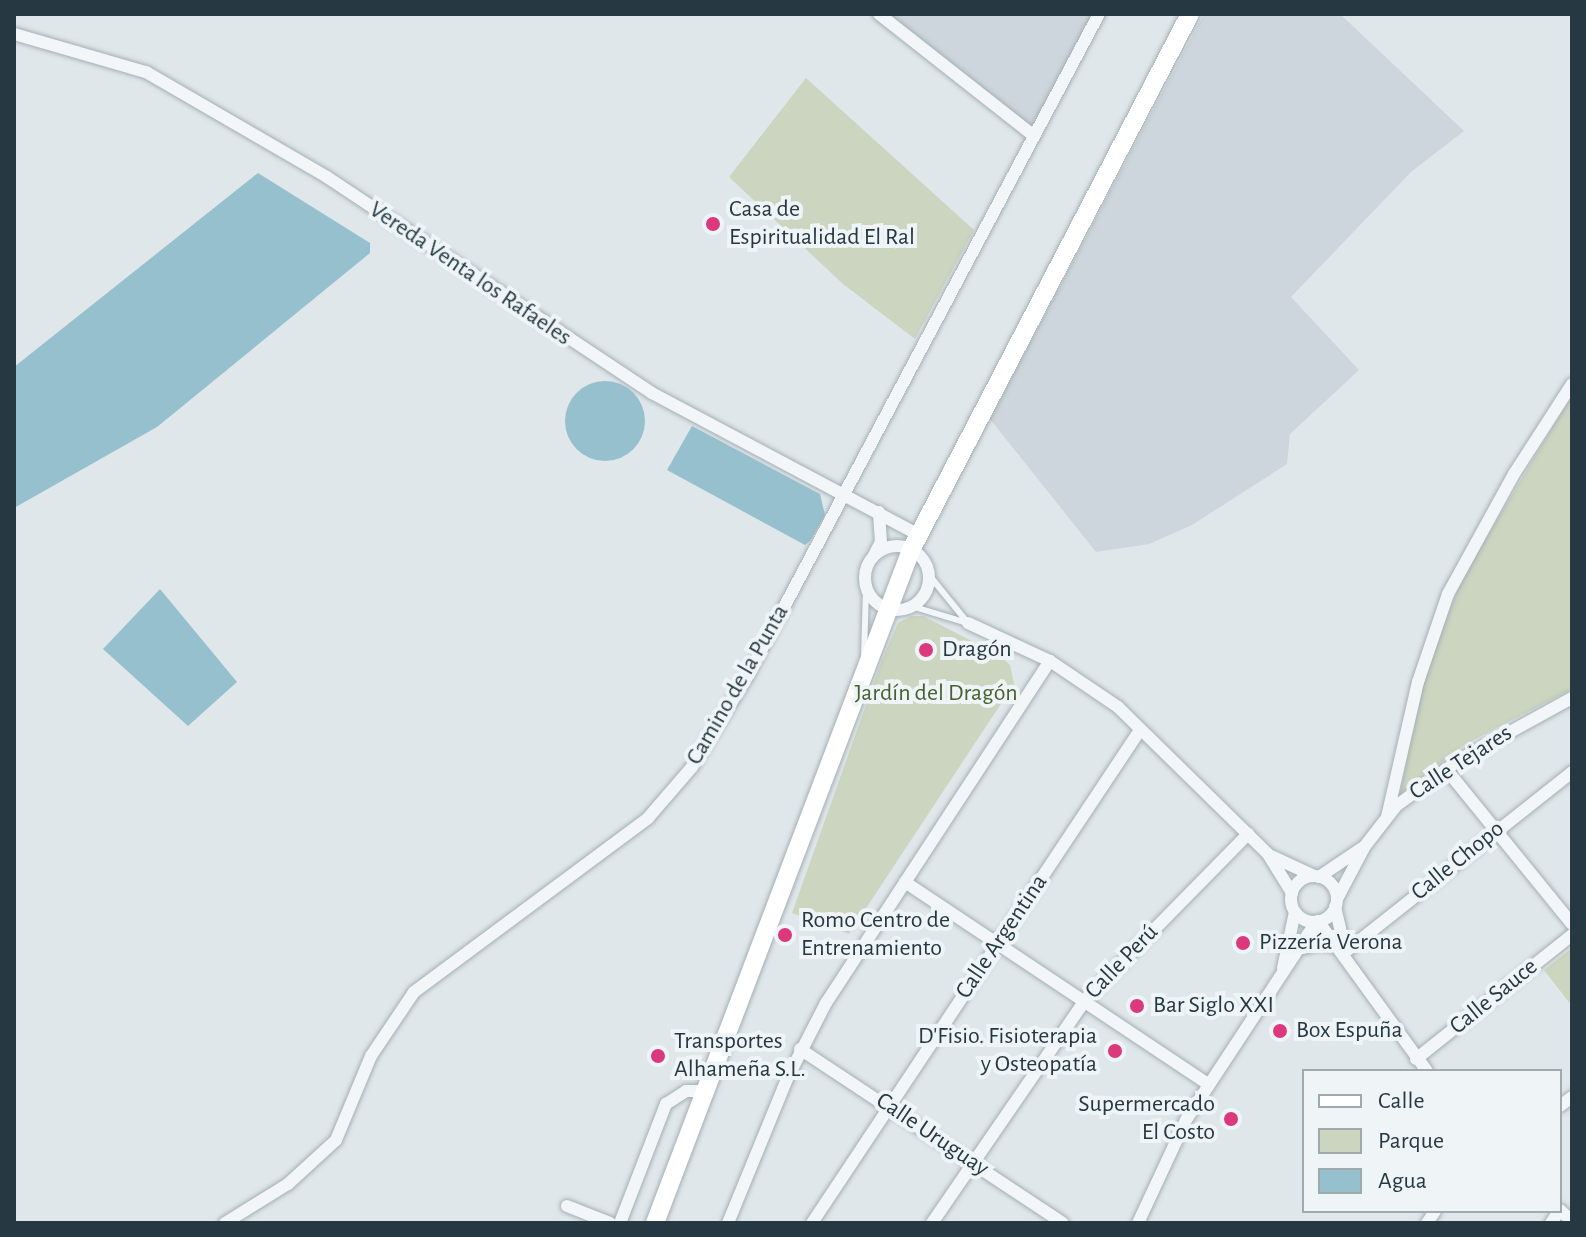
<!DOCTYPE html>
<meta charset="utf-8">
<style>
body{margin:0}
#map{position:relative;width:1586px;height:1237px;overflow:hidden;background:#dfe7ea;font-family:"Alegreya Sans",sans-serif}
div>[style]{position:absolute}
[style*='--x']{left:calc(var(--x)*1px);top:calc(var(--y)*1px);width:calc(var(--w)*1px);rotate:calc(var(--a)*1deg)}
.built>*{inset:0;background:#cdd6dc}
.green>*{inset:0;background:#cbd5c0}
.water>*{inset:0;background:#97c0ce}
.round{border-radius:50%}
.roads{filter:drop-shadow(0 0 2px #a4afb5) drop-shadow(0 0 2px #a4afb5)}
.lane>*{height:6px;margin:-3px;padding:0 3px;transform-origin:3px;border-radius:3px;background:#f3f6f8}
.street>*{height:12px;margin:-6px;padding:0 6px;transform-origin:6px;border-radius:6px;background:#f3f6f8}
.street>.ring{margin:-6px;padding:0;box-sizing:content-box;background:none;border:12px solid #f3f6f8;border-radius:50%}
.primary>*{height:18px;margin:-9px;padding:0 9px;transform-origin:9px;border-radius:9px;background:#fff}
.dots>*{width:22px;height:22px;translate:-50% -50%;box-sizing:border-box;border:4px solid #eff5f7;border-radius:50%}
span{translate:-50% -50%;white-space:nowrap;text-align:center;line-height:1.15;-webkit-text-stroke:8px #eff5f7;paint-order:stroke}
.poi-label{font-size:24px;color:#263943}
.left{translate:0 -50%;text-align:left}
.right{translate:-100% -50%;text-align:right}
.street-label{font-size:24px;color:#263943}
.park-label{font-size:24px;color:#476032}
.frame{position:absolute;inset:0;border:16px solid #263943;pointer-events:none}
.legend{position:absolute;left:1302px;top:1069px;width:260px;height:144px;box-sizing:border-box;background:#eff5f7;border:2px solid #9faaaf;margin:0;padding:10px 14px;list-style:none;font-size:24px;color:#263943}
.legend li{display:flex;align-items:center;gap:16px;height:40px}
.legend b{width:40px;border:2px solid #9faaaf}
</style>
<div id="map">
<div class="built">
<div style="clip-path:polygon(886px 14px,1092px 14px,1033px 125px,1018px 120px)"></div>
<div style="clip-path:polygon(1204px 14px,1340px 14px,1464px 131px,1411px 172px,1291px 297px,1359px 370px,1290px 434px,1287px 464px,1192px 525px,1149px 544px,1096px 552px,990px 419px)"></div>
</div>
<div class="green">
<div style="clip-path:polygon(806px 78px,974px 230px,915px 339px,843px 284px,729px 177px)"></div>
<div style="clip-path:polygon(1572px 395px,1572px 689px,1464px 745px,1400px 794px,1423px 679px,1462px 578px)"></div>
<div style="clip-path:polygon(911px 616px,923px 616px,999px 655px,1010px 665px,1014px 684px,849px 934px,792px 913px,882px 660px,898px 623px)"></div>
<div style="clip-path:polygon(1572px 948px,1572px 1006px,1544px 970px)"></div>
</div>
<div class="water">
<div style="clip-path:polygon(258px 173px,370px 243px,370px 253px,157px 427px,14px 508px,14px 367px)"></div>
<div class="round" style="left:565px;top:381px;width:80px;height:80px"></div>
<div style="clip-path:polygon(692px 426px,820px 494px,825px 515px,810px 541px,805px 545px,667px 470px)"></div>
<div style="clip-path:polygon(160px 589px,237px 682px,188px 726px,103px 649px)"></div>
</div>
<div class="roads">
<div class="lane">
<div style="--x:929;--y:575;--w:62;--a:50.9"></div>
<div style="--x:911;--y:606;--w:55;--a:16.8"></div>
<div style="--x:864;--y:656;--w:68;--a:-88.3"></div>
</div>
<div class="street">
<div style="--x:879;--y:14;--w:197;--a:38.2"></div>
<div style="--x:14;--y:34;--w:137;--a:16.1"></div>
<div style="--x:146;--y:72;--w:209;--a:30.1"></div>
<div style="--x:327;--y:177;--w:390;--a:33.6"></div>
<div style="--x:652;--y:393;--w:302;--a:28"></div>
<div class="ring" style="left:865px;top:546px;width:52px;height:52px"></div>
<div style="--x:874;--y:555;--w:15;--a:-62"></div>
<div style="--x:881;--y:542;--w:30;--a:-94"></div>
<div style="--x:968;--y:623;--w:90;--a:24.9"></div>
<div style="--x:1050;--y:661;--w:82;--a:34.1"></div>
<div style="--x:1118;--y:707;--w:210;--a:44.4"></div>
<div style="--x:1268;--y:854;--w:46;--a:58.4"></div>
<div style="--x:1446;--y:769;--w:200;--a:50.9"></div>
<div style="--x:1387;--y:817;--w:139;--a:-77.1"></div>
<div style="--x:1418;--y:682;--w:93;--a:-71.2"></div>
<div style="--x:1448;--y:594;--w:137;--a:-61.2"></div>
<div style="--x:1514;--y:474;--w:107;--a:-57.2"></div>
<div style="--x:1271;--y:856;--w:47;--a:24.9"></div>
<div class="ring" style="left:1291px;top:876px;width:34px;height:34px"></div>
<div style="--x:1319;--y:877;--w:52;--a:-34"></div>
<div style="--x:905;--y:882;--w:364;--a:33.7"></div>
<div style="--x:1337;--y:899;--w:60;--a:-62.2"></div>
<div style="--x:1365;--y:846;--w:51;--a:-52.2"></div>
<div style="--x:1396;--y:806;--w:78;--a:-36.1"></div>
<div style="--x:1459;--y:760;--w:129;--a:-28.8"></div>
<div style="--x:1335;--y:907;--w:43;--a:76.6"></div>
<div style="--x:1318;--y:921;--w:185;--a:54"></div>
<div style="--x:1303;--y:948;--w:16;--a:-14"></div>
<div style="--x:1319;--y:944;--w:22;--a:8"></div>
<div style="--x:1345;--y:952;--w:290;--a:-38.4"></div>
<div style="--x:1283;--y:968;--w:57;--a:-77.9"></div>
<div style="--x:800;--y:1049;--w:315;--a:33.5"></div>
<div style="--x:1416;--y:1059;--w:199;--a:-38.5"></div>
<div style="--x:1560;--y:1106;--w:15;--a:-37"></div>
<div style="--x:567;--y:1206;--w:46;--a:21.6"></div>
<div style="--x:1560;--y:1210;--w:16;--a:43"></div>
<div style="--x:225;--y:1223;--w:74;--a:-31.8"></div>
<div style="--x:288;--y:1184;--w:65;--a:-42.5"></div>
<div style="--x:336;--y:1140;--w:91;--a:-67.4"></div>
<div style="--x:371;--y:1056;--w:77;--a:-56.1"></div>
<div style="--x:414;--y:992;--w:292;--a:-36.6"></div>
<div style="--x:648;--y:818;--w:67;--a:-49.2"></div>
<div style="--x:692;--y:767;--w:105;--a:-58.6"></div>
<div style="--x:747;--y:677;--w:751;--a:-62.04"></div>
<div style="--x:620;--y:1223;--w:128;--a:-68.9"></div>
<div style="--x:666;--y:1104;--w:24;--a:-33"></div>
<div style="--x:686;--y:1091;--w:20;--a:0"></div>
<div style="--x:728;--y:1223;--w:158;--a:-67.7"></div>
<div style="--x:788;--y:1077;--w:83;--a:-62.8"></div>
<div style="--x:826;--y:1003;--w:409;--a:-56.8"></div>
<div style="--x:812;--y:1223;--w:592;--a:-56.36"></div>
<div style="--x:932;--y:1223;--w:270;--a:-55.5"></div>
<div style="--x:1085;--y:1000;--w:233;--a:-45.5"></div>
<div style="--x:1138;--y:1223;--w:114;--a:-65"></div>
<div style="--x:1186;--y:1120;--w:237;--a:-56.7"></div>
<div style="--x:1427;--y:1223;--w:14;--a:-56"></div>
<div style="--x:1551;--y:1223;--w:14;--a:-56"></div>
</div>
<div class="primary">
<div style="--x:655;--y:1223;--w:720;--a:-69.17"></div>
<div style="--x:911;--y:550;--w:604;--a:-62.5"></div>
</div>
</div>
<div class="dots">
<div style="left:713px;top:224px;background:#dc387d"></div>
<div style="left:926px;top:650px;background:#dc387d"></div>
<div style="left:785px;top:935px;background:#dc387d"></div>
<div style="left:1243px;top:943px;background:#dc387d"></div>
<div style="left:1137px;top:1006px;background:#dc387d"></div>
<div style="left:1280px;top:1031px;background:#dc387d"></div>
<div style="left:1115px;top:1051px;background:#dc387d"></div>
<div style="left:658px;top:1056px;background:#dc387d"></div>
<div style="left:1231px;top:1119px;background:#dc387d"></div>
</div>
<div class="poi-label">
<span class="left" style="left:729px;top:224px">Casa de<br>Espiritualidad El Ral</span>
<span class="left" style="left:942px;top:650px">Dragón</span>
<span class="left" style="left:801px;top:935px">Romo Centro de<br>Entrenamiento</span>
<span class="left" style="left:1259px;top:943px">Pizzería Verona</span>
<span class="left" style="left:1153px;top:1006px">Bar Siglo XXI</span>
<span class="left" style="left:1296px;top:1031px">Box Espuña</span>
<span class="right" style="left:1097px;top:1051px">D'Fisio. Fisioterapia<br>y Osteopatía</span>
<span class="left" style="left:674px;top:1056px">Transportes<br>Alhameña S.L.</span>
<span class="right" style="left:1215px;top:1119px">Supermercado<br>El Costo</span>
</div>
<div class="street-label">
<span style="left:470px;top:274px;rotate:34deg">Vereda Venta los Rafaeles</span>
<span style="left:738px;top:685px;rotate:-60deg">Camino de la Punta</span>
<span style="left:1461px;top:763px;rotate:-33deg">Calle Tejares</span>
<span style="left:1458px;top:861px;rotate:-39deg">Calle Chopo</span>
<span style="left:1002px;top:937px;rotate:-56deg">Calle Argentina</span>
<span style="left:1122px;top:962px;rotate:-46deg">Calle Perú</span>
<span style="left:1494px;top:997px;rotate:-39deg">Calle Sauce</span>
<span style="left:932px;top:1135px;rotate:34deg">Calle Uruguay</span>
</div>
<div class="park-label">
<span style="left:936px;top:694px">Jardín del Dragón</span>
</div>
<div class="frame"></div>
<ul class="legend">
<li><b style="height:10px;background:#fff"></b>Calle</li>
<li><b style="height:22px;background:#cbd5c0"></b>Parque</li>
<li><b style="height:22px;background:#97c0ce"></b>Agua</li>
</ul>
</div>
